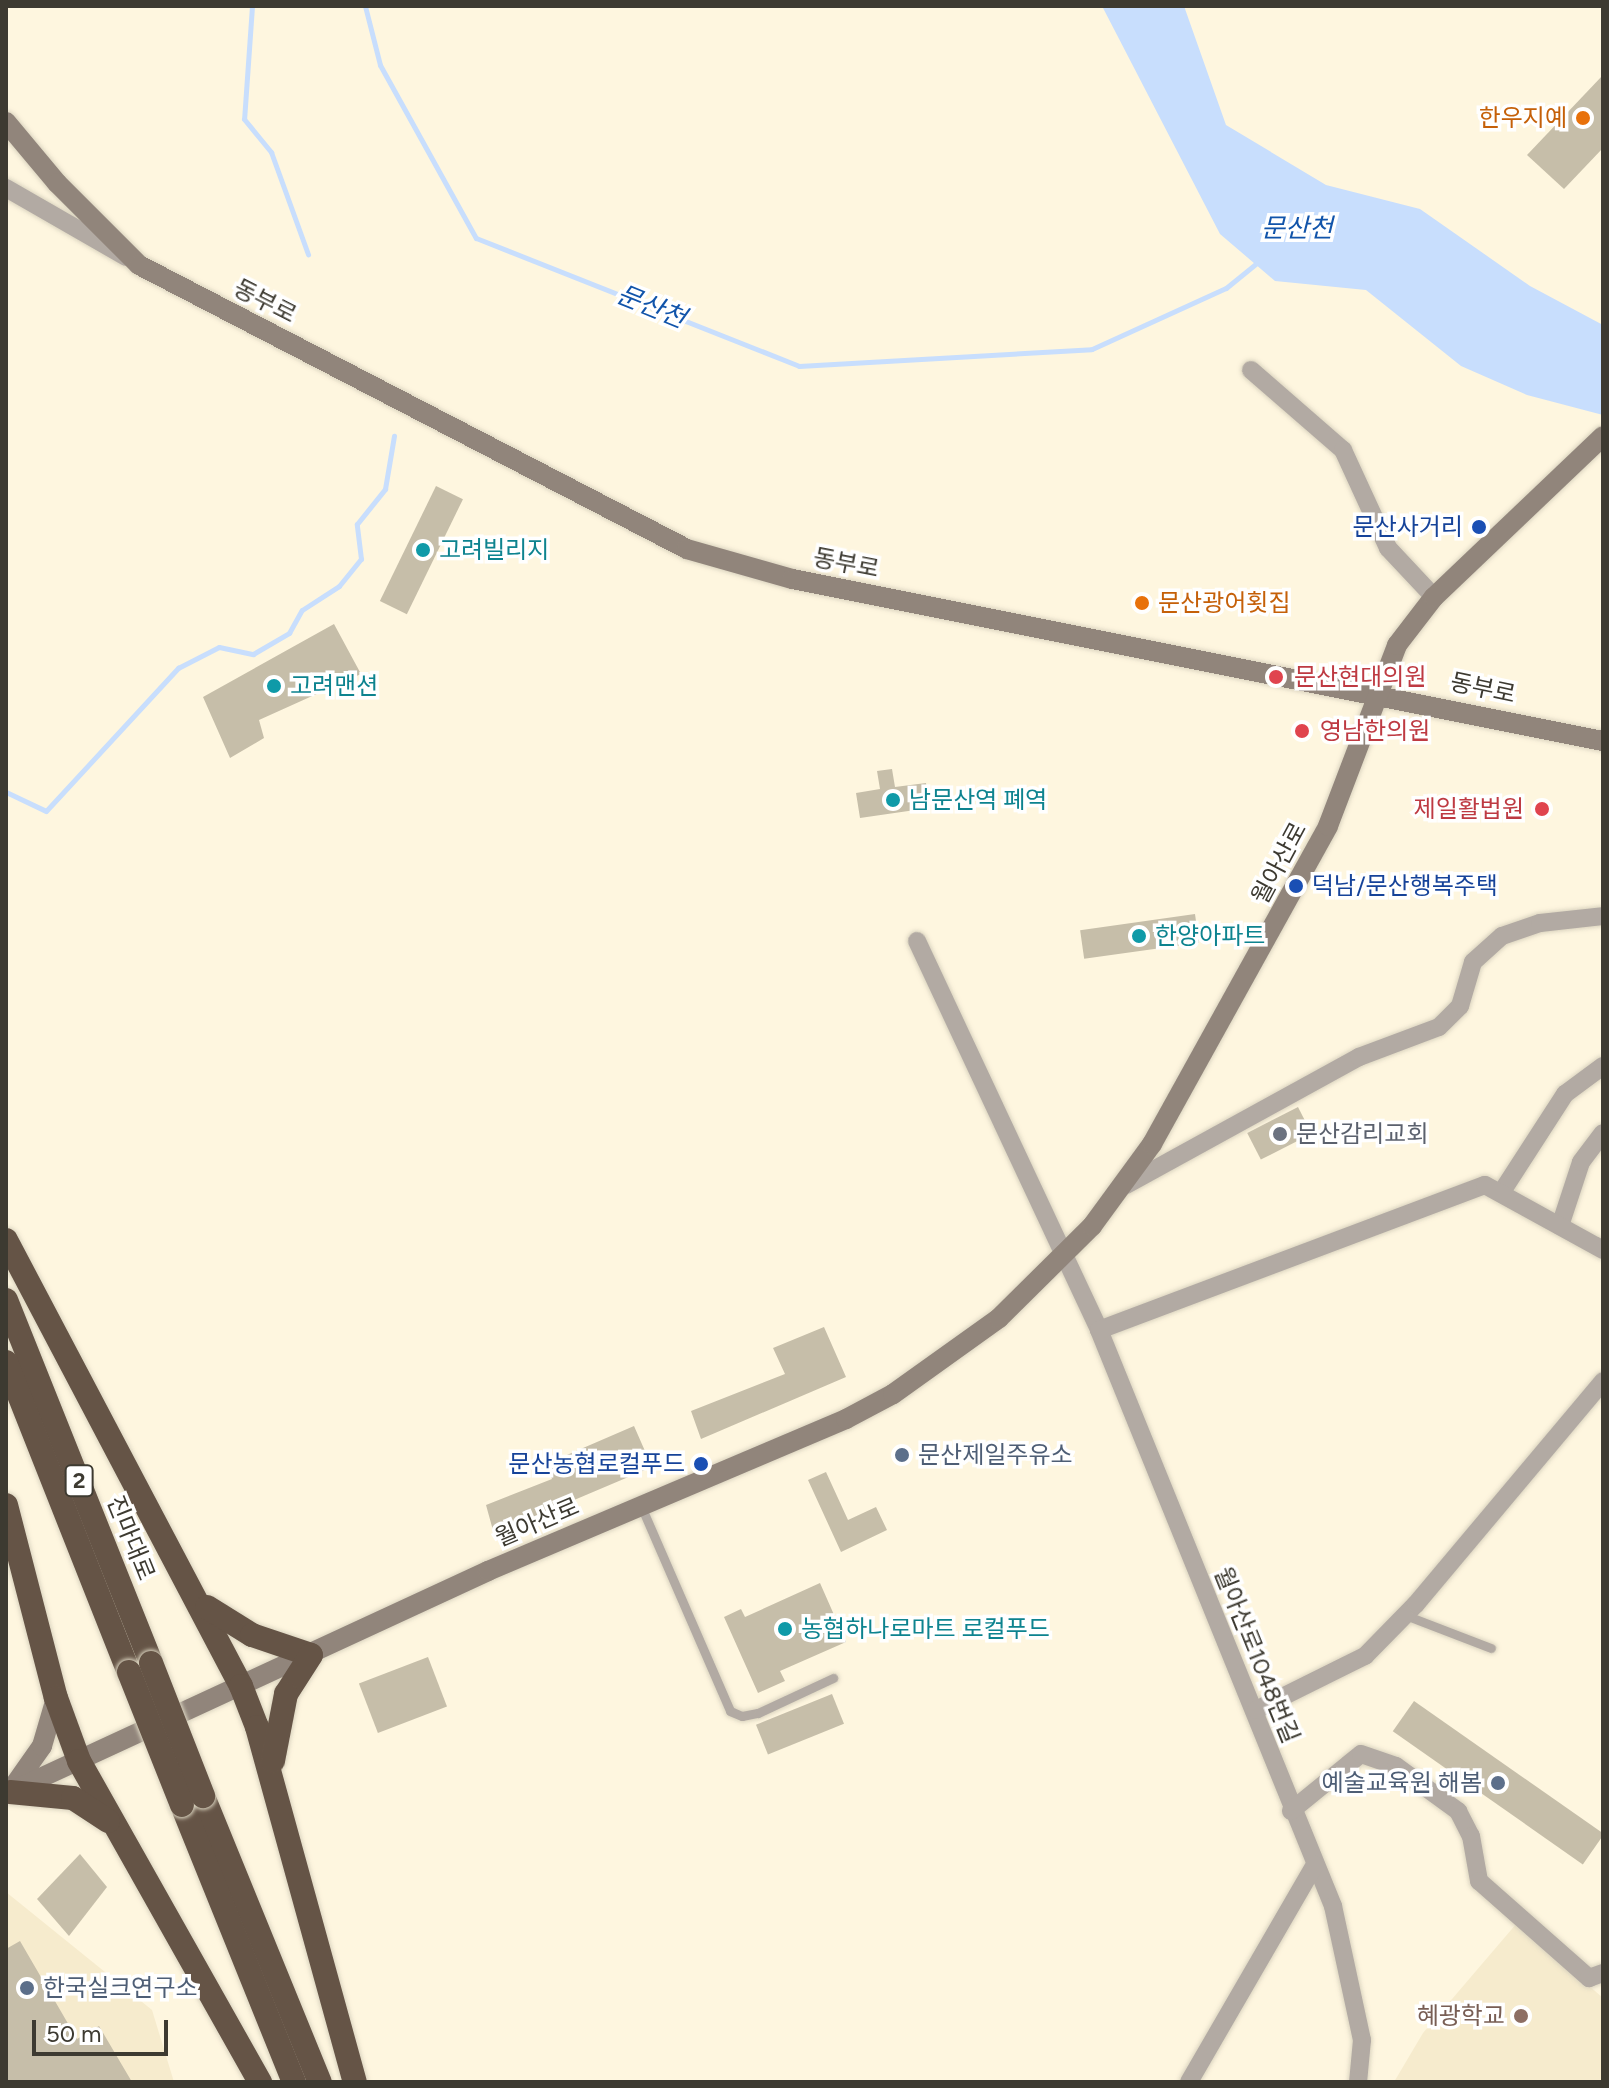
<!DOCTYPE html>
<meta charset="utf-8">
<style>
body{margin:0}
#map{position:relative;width:1609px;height:2088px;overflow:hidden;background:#fef6df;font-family:Figtree,"Noto Sans KR",sans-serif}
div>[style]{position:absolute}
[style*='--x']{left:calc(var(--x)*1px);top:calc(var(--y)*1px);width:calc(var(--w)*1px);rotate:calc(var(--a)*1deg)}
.built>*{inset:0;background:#f6ebcd}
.water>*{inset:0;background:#c8defd}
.stream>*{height:5px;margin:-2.5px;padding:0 2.5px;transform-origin:2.5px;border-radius:2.5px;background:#c8defd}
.building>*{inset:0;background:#c6bea9;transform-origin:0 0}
.roads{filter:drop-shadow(0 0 2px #dbd4c0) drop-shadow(0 0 2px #dbd4c0)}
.lane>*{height:9px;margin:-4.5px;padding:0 4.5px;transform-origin:4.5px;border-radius:4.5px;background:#b2aaa3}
.street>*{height:18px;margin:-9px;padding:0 9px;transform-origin:9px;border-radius:9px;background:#b2aaa3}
.secondary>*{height:20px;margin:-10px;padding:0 10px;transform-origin:10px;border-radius:10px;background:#91857b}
.highway>*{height:24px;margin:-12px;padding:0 12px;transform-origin:12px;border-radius:12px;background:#655446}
.bridges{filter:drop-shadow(0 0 2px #dbd4c0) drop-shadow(0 0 2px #dbd4c0)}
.highway-bridge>*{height:24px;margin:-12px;padding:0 12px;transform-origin:12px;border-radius:12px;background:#655446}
.dots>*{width:22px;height:22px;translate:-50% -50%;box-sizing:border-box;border:4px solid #fff;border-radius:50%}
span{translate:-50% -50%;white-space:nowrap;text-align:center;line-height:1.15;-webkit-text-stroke:7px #fff;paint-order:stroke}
.shield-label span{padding:2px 6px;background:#fff;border:2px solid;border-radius:6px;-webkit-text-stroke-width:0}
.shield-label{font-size:22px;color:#3d3a31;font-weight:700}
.food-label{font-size:24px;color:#c56008}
.right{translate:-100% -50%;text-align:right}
.left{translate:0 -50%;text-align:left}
.street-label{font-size:24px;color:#3d3a31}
.transit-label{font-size:24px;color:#164399}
.culture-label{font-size:24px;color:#0d838f}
.health-label{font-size:24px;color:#be3a42}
.worship-label{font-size:24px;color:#5b616d}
.service-label{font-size:24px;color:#4e5e75}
.education-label{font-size:24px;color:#785e54}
.water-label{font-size:26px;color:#1154aa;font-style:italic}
.frame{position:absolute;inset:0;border:8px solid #3d3a31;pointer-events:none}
.scale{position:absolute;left:32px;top:2020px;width:136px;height:36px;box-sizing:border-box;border:4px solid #3d3a31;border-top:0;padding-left:10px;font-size:24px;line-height:28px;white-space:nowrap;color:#3d3a31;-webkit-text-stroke:6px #fff;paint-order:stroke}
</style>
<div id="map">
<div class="built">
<div style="clip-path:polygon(6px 1892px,152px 2010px,174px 2082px,6px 2082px)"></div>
<div style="clip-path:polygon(1517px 1923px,1603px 1998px,1603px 2082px,1394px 2082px,1423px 2033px)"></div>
</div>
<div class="water">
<div style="clip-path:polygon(1102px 6px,1184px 6px,1226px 125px,1326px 185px,1420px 209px,1530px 286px,1603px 325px,1603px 415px,1527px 395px,1461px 366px,1366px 290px,1275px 281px,1220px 234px)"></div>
</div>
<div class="stream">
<div style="--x:252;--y:6;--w:113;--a:94"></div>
<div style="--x:244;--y:119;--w:43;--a:50.7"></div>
<div style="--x:271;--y:152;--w:109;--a:70.1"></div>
<div style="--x:365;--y:6;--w:61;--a:75.7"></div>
<div style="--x:380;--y:65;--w:198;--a:61"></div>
<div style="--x:476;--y:238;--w:347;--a:21.6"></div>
<div style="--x:799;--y:366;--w:293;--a:-3.3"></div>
<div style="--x:1092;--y:349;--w:147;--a:-24.5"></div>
<div style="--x:1226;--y:288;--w:41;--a:-39.1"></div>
<div style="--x:6;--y:792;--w:44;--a:25.4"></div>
<div style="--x:46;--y:811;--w:195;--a:-47.3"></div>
<div style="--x:178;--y:668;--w:46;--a:-27.1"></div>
<div style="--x:219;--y:647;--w:35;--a:12"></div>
<div style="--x:253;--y:654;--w:42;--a:-30.3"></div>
<div style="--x:289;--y:633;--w:26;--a:-61"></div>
<div style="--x:302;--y:610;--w:44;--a:-33"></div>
<div style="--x:339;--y:586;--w:35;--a:-51"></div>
<div style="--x:361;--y:559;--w:35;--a:-97"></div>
<div style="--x:357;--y:524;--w:45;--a:-51.3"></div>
<div style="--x:385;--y:489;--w:54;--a:-80.4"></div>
</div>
<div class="building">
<div style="clip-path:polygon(1603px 75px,1603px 148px,1564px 189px,1527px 155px)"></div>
<div style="left:436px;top:486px;width:30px;height:128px;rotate:26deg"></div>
<div style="clip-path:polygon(334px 624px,361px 674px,259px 720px,264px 738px,230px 758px,203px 697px)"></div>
<div style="clip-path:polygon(892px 769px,895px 787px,926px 783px,929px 808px,860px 818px,856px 793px,880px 789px,877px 771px)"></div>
<div style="left:1195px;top:914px;width:29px;height:116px;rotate:82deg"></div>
<div style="left:1298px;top:1107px;width:30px;height:57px;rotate:63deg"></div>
<div style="clip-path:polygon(824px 1327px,846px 1377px,701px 1439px,691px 1411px,785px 1374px,773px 1348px)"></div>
<div style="clip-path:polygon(634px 1426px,652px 1467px,494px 1534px,486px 1505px,552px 1479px,546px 1464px)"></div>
<div style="clip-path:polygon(826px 1472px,848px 1520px,876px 1507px,887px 1530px,841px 1552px,808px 1480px)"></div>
<div style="clip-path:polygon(820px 1583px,846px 1642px,780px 1671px,785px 1681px,758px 1693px,724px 1617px,741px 1609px,745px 1617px)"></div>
<div style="left:428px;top:1657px;width:53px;height:74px;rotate:69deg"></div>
<div style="left:832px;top:1694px;width:32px;height:82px;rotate:68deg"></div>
<div style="left:1414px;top:1701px;width:232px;height:37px;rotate:35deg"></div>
<div style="clip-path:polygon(80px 1854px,107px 1887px,69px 1936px,37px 1899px)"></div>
<div style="clip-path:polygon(20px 1941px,77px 2039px,99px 2026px,132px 2082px,6px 2082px,6px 1949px)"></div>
</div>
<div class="roads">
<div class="lane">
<div style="--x:641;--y:1506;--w:223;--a:66.5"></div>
<div style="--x:730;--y:1711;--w:13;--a:23"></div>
<div style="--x:742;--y:1716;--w:16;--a:-11"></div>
<div style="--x:758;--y:1713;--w:83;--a:-25"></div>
<div style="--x:1405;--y:1615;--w:92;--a:21"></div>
</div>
<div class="street">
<div style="--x:6;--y:188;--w:138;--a:29.9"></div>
<div style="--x:1251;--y:370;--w:122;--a:41"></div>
<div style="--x:1343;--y:450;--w:108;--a:65.3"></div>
<div style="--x:1388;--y:548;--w:67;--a:46.8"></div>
<div style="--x:917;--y:941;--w:429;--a:64.9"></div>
<div style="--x:1099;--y:1330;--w:622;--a:67.89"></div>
<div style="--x:1333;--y:1906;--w:137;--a:77.8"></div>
<div style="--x:1362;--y:2040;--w:42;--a:95.4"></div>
<div style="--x:1126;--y:1185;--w:266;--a:-28.8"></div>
<div style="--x:1359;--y:1057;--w:85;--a:-20.6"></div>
<div style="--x:1439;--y:1027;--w:30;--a:-45"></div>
<div style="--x:1460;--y:1006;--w:46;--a:-73.5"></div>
<div style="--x:1473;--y:962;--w:39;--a:-42"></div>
<div style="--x:1502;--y:936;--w:40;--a:-18.9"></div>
<div style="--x:1540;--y:923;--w:63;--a:-6.3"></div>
<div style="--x:1501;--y:1193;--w:118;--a:-57.1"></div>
<div style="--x:1565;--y:1094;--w:47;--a:-36.4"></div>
<div style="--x:1560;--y:1226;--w:67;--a:-71.8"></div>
<div style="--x:1581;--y:1162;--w:36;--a:-53"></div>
<div style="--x:1099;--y:1330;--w:412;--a:-20.6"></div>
<div style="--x:1485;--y:1185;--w:135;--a:28.8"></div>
<div style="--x:1256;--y:1710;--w:122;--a:-26.4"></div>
<div style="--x:1365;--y:1656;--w:73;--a:-45.6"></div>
<div style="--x:1416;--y:1604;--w:291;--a:-50"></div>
<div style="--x:1291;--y:1811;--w:90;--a:-39.2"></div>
<div style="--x:1361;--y:1754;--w:37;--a:19"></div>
<div style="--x:1396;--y:1766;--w:77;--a:36"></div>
<div style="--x:1458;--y:1811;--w:28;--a:63"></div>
<div style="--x:1471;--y:1836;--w:46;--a:79.9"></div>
<div style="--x:1479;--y:1881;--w:147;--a:41.4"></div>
<div style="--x:1589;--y:1978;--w:15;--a:-20"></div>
<div style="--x:1189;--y:2082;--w:251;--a:-59.9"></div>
</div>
<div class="secondary">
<div style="--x:6;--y:122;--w:80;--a:50.1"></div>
<div style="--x:57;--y:183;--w:116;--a:45"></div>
<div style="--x:139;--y:265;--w:617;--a:27.4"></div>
<div style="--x:687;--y:549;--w:109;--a:15.9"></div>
<div style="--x:792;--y:579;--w:827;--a:11.3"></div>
<div style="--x:11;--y:1790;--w:54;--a:-54.8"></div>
<div style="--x:42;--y:1746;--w:50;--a:-73.7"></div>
<div style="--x:10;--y:1792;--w:527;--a:-24.81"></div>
<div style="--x:488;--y:1571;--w:389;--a:-23"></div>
<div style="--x:846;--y:1419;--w:53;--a:-28"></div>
<div style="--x:893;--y:1394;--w:130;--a:-35.6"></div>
<div style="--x:999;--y:1318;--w:131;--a:-44.7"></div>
<div style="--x:1092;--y:1226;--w:102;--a:-53.8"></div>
<div style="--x:1152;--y:1144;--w:363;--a:-61"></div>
<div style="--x:1328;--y:826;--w:194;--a:-69.1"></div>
<div style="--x:1397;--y:645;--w:61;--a:-52.4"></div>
<div style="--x:1434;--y:597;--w:233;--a:-43.6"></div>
</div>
<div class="highway">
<div style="--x:6;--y:1240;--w:504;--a:62.21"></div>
<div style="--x:241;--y:1686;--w:44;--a:68.7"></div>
<div style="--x:257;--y:1727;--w:368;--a:74.6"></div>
<div style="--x:6;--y:1300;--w:391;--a:68.2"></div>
<div style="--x:6;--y:1362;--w:334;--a:68.4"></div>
<div style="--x:6;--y:1505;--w:199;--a:75.5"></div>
<div style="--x:56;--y:1698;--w:67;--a:69.9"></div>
<div style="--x:79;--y:1761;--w:369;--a:60.6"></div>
<div style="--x:207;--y:1607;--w:53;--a:31.9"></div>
<div style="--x:252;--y:1635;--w:62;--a:18.7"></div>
<div style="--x:311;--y:1655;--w:46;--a:122.7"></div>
<div style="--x:286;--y:1694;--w:68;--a:101"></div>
<div style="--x:10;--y:1792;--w:63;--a:5.4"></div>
<div style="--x:73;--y:1798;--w:42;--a:33.3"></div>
<div style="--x:203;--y:1796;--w:309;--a:67.8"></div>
<div style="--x:182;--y:1805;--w:299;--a:68"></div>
</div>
</div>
<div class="bridges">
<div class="highway-bridge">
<div style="--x:151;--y:1663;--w:143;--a:68.6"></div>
<div style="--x:129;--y:1672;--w:143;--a:68.3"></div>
</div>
</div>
<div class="dots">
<div style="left:1583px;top:118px;background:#e8710a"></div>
<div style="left:1479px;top:527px;background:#1a4fb4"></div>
<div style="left:423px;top:550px;background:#0f9aa8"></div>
<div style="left:1142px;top:603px;background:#e8710a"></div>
<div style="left:1276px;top:677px;background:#e0444e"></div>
<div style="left:274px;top:686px;background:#0f9aa8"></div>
<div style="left:1302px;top:731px;background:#e0444e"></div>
<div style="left:893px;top:800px;background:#0f9aa8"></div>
<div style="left:1542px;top:809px;background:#e0444e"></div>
<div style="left:1296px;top:886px;background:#1a4fb4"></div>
<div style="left:1139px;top:936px;background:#0f9aa8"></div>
<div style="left:1280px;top:1134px;background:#6b7280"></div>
<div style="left:902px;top:1455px;background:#5c6f8a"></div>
<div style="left:701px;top:1464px;background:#1a4fb4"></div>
<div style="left:785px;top:1629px;background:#0f9aa8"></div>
<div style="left:1498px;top:1783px;background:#5c6f8a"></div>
<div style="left:27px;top:1988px;background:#5c6f8a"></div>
<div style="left:1521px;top:2016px;background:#8d6e63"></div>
</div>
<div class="shield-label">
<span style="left:79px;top:1481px">2</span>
</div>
<div class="food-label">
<span class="right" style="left:1567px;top:118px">한우지예</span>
<span class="left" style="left:1158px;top:603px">문산광어횟집</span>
</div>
<div class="street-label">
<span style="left:265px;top:301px;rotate:27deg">동부로</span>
<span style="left:846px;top:563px;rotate:11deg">동부로</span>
<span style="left:1483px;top:688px;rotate:12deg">동부로</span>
<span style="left:1279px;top:863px;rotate:-62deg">월아산로</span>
<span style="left:537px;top:1522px;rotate:-23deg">월아산로</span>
<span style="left:131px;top:1538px;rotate:68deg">진마대로</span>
<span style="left:1257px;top:1655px;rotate:68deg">월아산로1048번길</span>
</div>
<div class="transit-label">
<span class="right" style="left:1463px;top:527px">문산사거리</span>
<span class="left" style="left:1312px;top:886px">덕남/문산행복주택</span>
<span class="right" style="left:685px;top:1464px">문산농협로컬푸드</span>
</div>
<div class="culture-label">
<span class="left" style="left:439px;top:550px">고려빌리지</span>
<span class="left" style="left:290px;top:686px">고려맨션</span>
<span class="left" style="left:909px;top:800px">남문산역 폐역</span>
<span class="left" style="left:1155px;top:936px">한양아파트</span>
<span class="left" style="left:801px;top:1629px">농협하나로마트 로컬푸드</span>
</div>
<div class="health-label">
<span class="left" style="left:1294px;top:677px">문산현대의원</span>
<span class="left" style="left:1320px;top:731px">영남한의원</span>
<span class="right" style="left:1524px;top:809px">제일활법원</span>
</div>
<div class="worship-label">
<span class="left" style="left:1296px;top:1134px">문산감리교회</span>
</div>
<div class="service-label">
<span class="left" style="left:918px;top:1455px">문산제일주유소</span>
<span class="right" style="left:1482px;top:1783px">예술교육원 해봄</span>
<span class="left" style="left:43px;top:1988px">한국실크연구소</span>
</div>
<div class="education-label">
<span class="right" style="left:1505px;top:2016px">혜광학교</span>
</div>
<div class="water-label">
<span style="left:1297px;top:229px">문산천</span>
<span style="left:651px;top:307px;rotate:22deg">문산천</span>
</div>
<div class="frame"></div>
<div class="scale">50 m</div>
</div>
